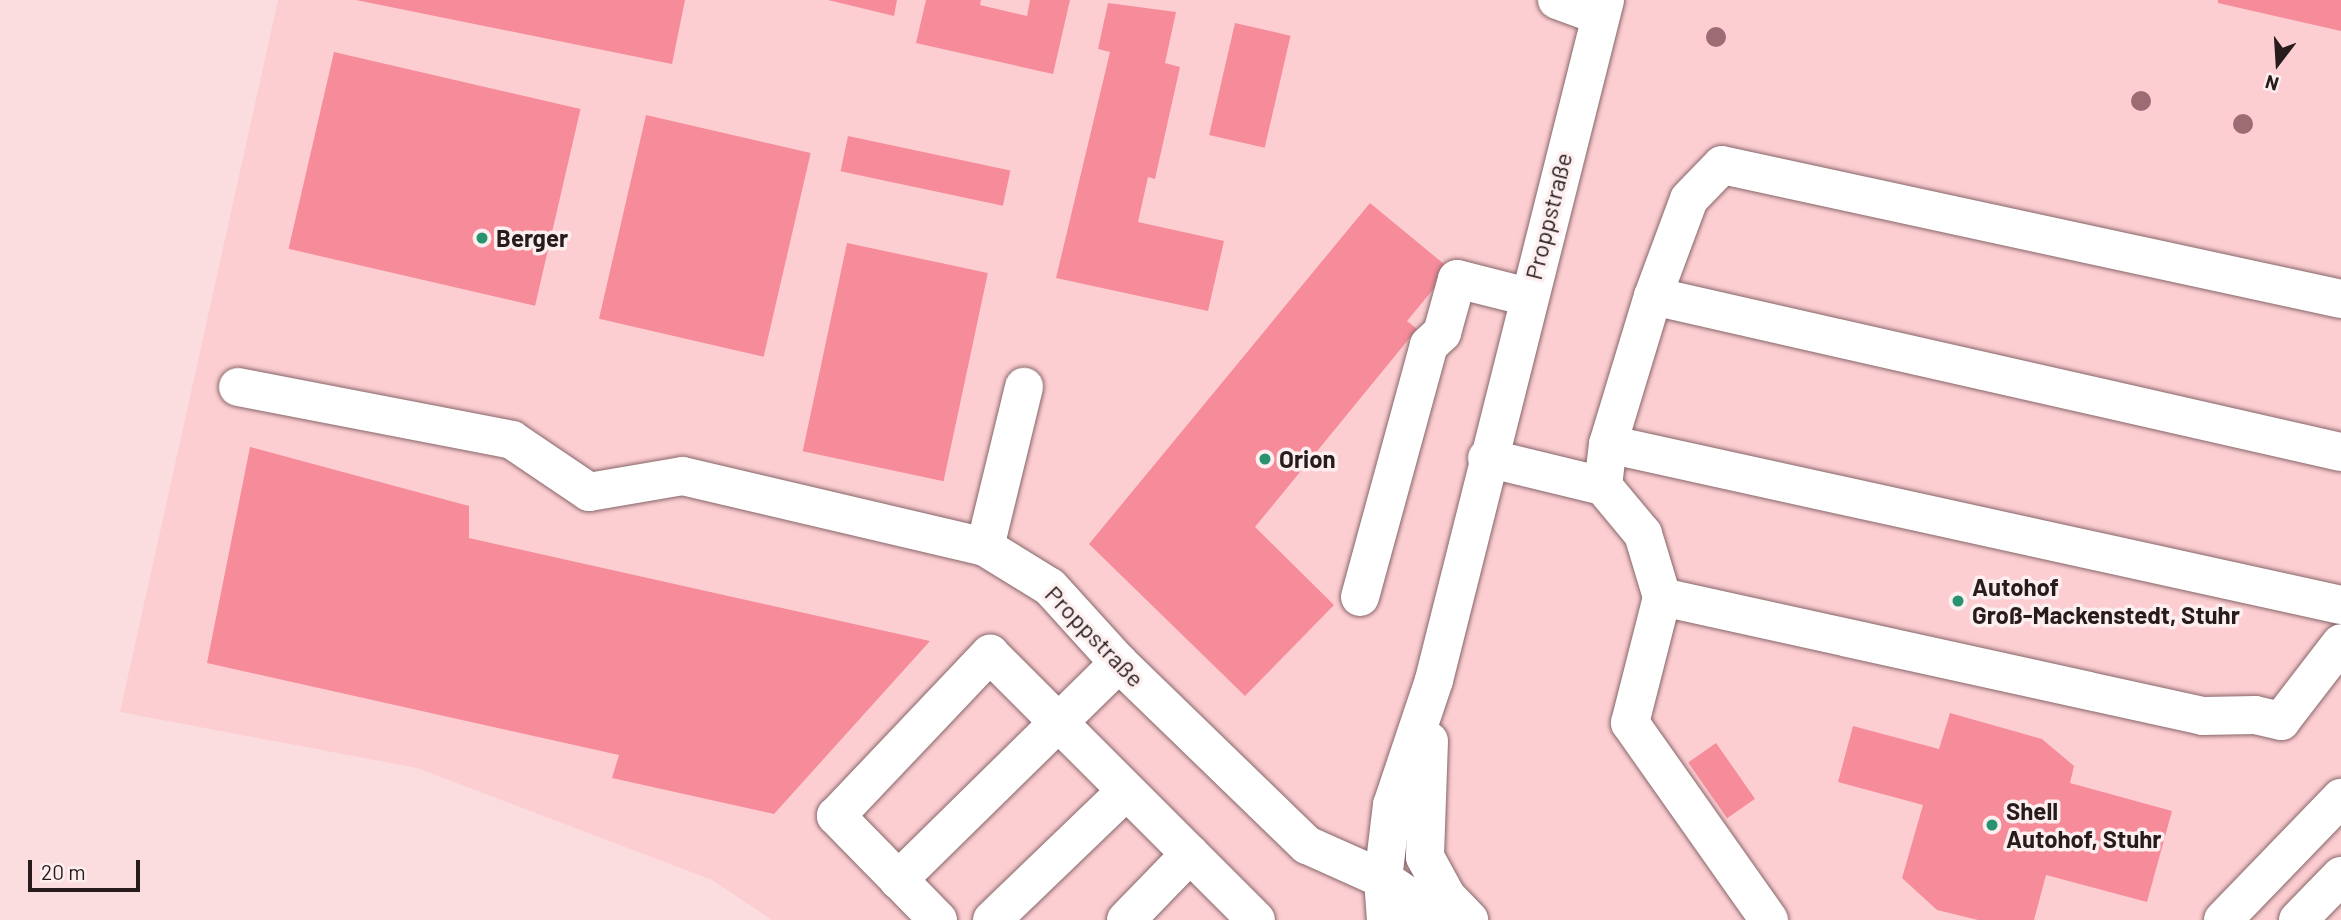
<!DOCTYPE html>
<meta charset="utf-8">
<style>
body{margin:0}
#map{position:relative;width:2341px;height:920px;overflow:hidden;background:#fbdddf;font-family:Barlow,sans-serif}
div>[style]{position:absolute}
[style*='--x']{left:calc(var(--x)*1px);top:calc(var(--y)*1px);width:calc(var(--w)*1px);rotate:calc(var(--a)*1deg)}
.built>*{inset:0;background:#fcced2}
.building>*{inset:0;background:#f68c9a;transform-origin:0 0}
.roads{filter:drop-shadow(0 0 2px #876669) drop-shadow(0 0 2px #876669)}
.minor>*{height:38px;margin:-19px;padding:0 19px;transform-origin:19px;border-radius:19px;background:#fff}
.major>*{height:38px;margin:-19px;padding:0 19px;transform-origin:19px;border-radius:19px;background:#fff}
.trees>*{width:20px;height:20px;margin:-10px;border-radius:50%;background:#9c6b74}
.dots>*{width:19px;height:19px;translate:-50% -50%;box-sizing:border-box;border:4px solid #fdeeef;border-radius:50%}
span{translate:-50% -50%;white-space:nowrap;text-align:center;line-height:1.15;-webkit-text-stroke:7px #fdeeef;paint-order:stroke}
.street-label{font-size:24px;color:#281b1c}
.poi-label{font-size:24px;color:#281b1c;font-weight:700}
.left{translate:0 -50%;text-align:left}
.north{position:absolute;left:2243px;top:28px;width:70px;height:70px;-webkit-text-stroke:5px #fdeeef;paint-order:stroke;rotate:197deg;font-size:19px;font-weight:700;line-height:28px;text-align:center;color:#281b1c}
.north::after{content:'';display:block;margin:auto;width:24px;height:32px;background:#281b1c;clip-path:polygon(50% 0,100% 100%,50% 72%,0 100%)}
.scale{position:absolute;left:28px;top:860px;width:112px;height:32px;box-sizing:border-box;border:4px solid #281b1c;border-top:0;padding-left:9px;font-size:21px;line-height:24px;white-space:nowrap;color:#281b1c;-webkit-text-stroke:5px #fdeeef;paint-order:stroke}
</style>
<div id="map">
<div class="built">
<div style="clip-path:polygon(278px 0,2341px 0,2341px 920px,772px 920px,712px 880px,417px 768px,120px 712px)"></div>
</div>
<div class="building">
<div style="clip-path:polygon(356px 0,685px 0,672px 64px)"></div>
<div style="clip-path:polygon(828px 0,897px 0,894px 16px)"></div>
<div style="clip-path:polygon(926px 0,981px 0,980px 5px,1027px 16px,1030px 0,1070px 0,1053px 74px,916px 43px)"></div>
<div style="clip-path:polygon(2218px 0,2341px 0,2341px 31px,2218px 3px)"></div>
<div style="clip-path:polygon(1108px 3px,1176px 12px,1165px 63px,1180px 67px,1155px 179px,1148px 177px,1138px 222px,1224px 241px,1208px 311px,1056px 278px,1110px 52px,1098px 49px)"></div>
<div style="left:1235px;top:23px;width:57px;height:115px;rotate:13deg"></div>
<div style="left:334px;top:52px;width:253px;height:202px;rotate:13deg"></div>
<div style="left:646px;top:115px;width:169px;height:209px;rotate:13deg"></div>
<div style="left:848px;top:136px;width:166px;height:36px;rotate:12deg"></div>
<div style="clip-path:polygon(1370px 203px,1450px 269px,1407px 321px,1417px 329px,1255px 527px,1334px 605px,1245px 696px,1089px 544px)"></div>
<div style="left:847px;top:243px;width:144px;height:213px;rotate:12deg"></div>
<div style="clip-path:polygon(250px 447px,469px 506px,469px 538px,930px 641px,774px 814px,612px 778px,619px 755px,207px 663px)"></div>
<div style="clip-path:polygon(1950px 713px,2042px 739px,2074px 766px,2070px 783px,2172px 811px,2147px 902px,2046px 875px,2034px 920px,1978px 920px,1937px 910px,1902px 878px,1923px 805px,1838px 782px,1853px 726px,1939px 749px)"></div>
<div style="left:1716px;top:743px;width:68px;height:34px;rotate:55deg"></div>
</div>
<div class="roads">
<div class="minor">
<div style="--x:1557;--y:0;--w:44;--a:20.1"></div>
<div style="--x:1653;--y:296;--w:705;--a:12.78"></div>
<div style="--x:238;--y:387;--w:279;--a:10.9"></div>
<div style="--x:512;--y:440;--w:93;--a:34"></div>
<div style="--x:589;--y:492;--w:95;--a:-9.7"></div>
<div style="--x:683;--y:476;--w:310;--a:13.2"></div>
<div style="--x:985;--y:547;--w:76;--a:31.6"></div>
<div style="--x:1050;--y:587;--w:103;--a:47.8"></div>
<div style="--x:1119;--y:663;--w:262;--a:44.1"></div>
<div style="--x:1307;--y:845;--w:83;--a:24.1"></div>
<div style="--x:1383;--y:879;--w:27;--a:34"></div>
<div style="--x:1405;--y:894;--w:32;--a:54"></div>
<div style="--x:1608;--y:444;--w:750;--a:12.39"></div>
<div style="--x:1487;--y:458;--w:119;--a:13.6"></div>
<div style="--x:985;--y:547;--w:165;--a:-76.3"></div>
<div style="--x:1360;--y:597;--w:261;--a:-74.7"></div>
<div style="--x:1429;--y:345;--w:18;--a:-43"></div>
<div style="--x:1442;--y:333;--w:56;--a:-74.5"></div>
<div style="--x:1457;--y:279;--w:73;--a:14.2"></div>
<div style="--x:1662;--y:597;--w:554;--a:12.41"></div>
<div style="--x:2203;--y:716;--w:52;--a:-1.1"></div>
<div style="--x:2255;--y:715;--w:27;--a:13"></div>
<div style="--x:2281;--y:721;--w:98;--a:-52.4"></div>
<div style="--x:1429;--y:741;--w:116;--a:92"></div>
<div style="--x:1425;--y:857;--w:46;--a:61.2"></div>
<div style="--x:1447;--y:897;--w:32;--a:46"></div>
<div style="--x:898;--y:880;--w:310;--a:-44.5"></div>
<div style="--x:938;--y:920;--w:146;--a:-134.4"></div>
<div style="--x:836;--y:816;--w:224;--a:-46.5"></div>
<div style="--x:990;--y:654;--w:376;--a:45"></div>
<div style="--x:992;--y:920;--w:186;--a:-43.9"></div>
<div style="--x:1126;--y:920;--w:92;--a:-45.9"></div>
<div style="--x:1386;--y:920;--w:41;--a:-94.2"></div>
<div style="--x:1383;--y:879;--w:75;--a:-83.1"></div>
<div style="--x:1392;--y:805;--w:132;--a:-71.4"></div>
<div style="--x:1434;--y:680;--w:701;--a:-75.88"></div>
<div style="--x:1769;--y:920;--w:241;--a:-125.2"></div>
<div style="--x:1630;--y:723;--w:130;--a:-75.7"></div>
<div style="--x:1662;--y:597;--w:66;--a:-106.8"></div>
<div style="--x:1643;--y:534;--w:62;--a:-129.8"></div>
<div style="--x:1603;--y:486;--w:42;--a:-83.2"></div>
<div style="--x:1608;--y:444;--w:155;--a:-73.1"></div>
<div style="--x:1653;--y:296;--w:103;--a:-69.6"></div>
<div style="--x:1689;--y:199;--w:47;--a:-45.9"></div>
<div style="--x:1722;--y:165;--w:633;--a:12.21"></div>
</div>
<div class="major">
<div style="--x:2223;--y:920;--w:170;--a:-46"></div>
<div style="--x:2298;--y:920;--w:62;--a:-45.7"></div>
</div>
</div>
<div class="trees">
<div style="left:1716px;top:37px"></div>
<div style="left:2141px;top:101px"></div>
<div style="left:2243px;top:124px"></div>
</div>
<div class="dots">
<div style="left:482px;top:238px;background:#29926f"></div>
<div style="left:1265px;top:459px;background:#29926f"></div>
<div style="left:1958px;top:601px;background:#29926f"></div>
<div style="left:1992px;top:825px;background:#29926f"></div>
</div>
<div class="street-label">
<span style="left:1548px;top:216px;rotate:-76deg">Proppstraße</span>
<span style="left:1095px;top:636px;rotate:46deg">Proppstraße</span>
</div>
<div class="poi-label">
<span class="left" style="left:496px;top:238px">Berger</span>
<span class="left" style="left:1279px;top:459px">Orion</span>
<span class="left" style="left:1972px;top:601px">Autohof<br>Groß-Mackenstedt, Stuhr</span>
<span class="left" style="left:2006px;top:825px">Shell<br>Autohof, Stuhr</span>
</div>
<div class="north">N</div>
<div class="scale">20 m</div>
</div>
